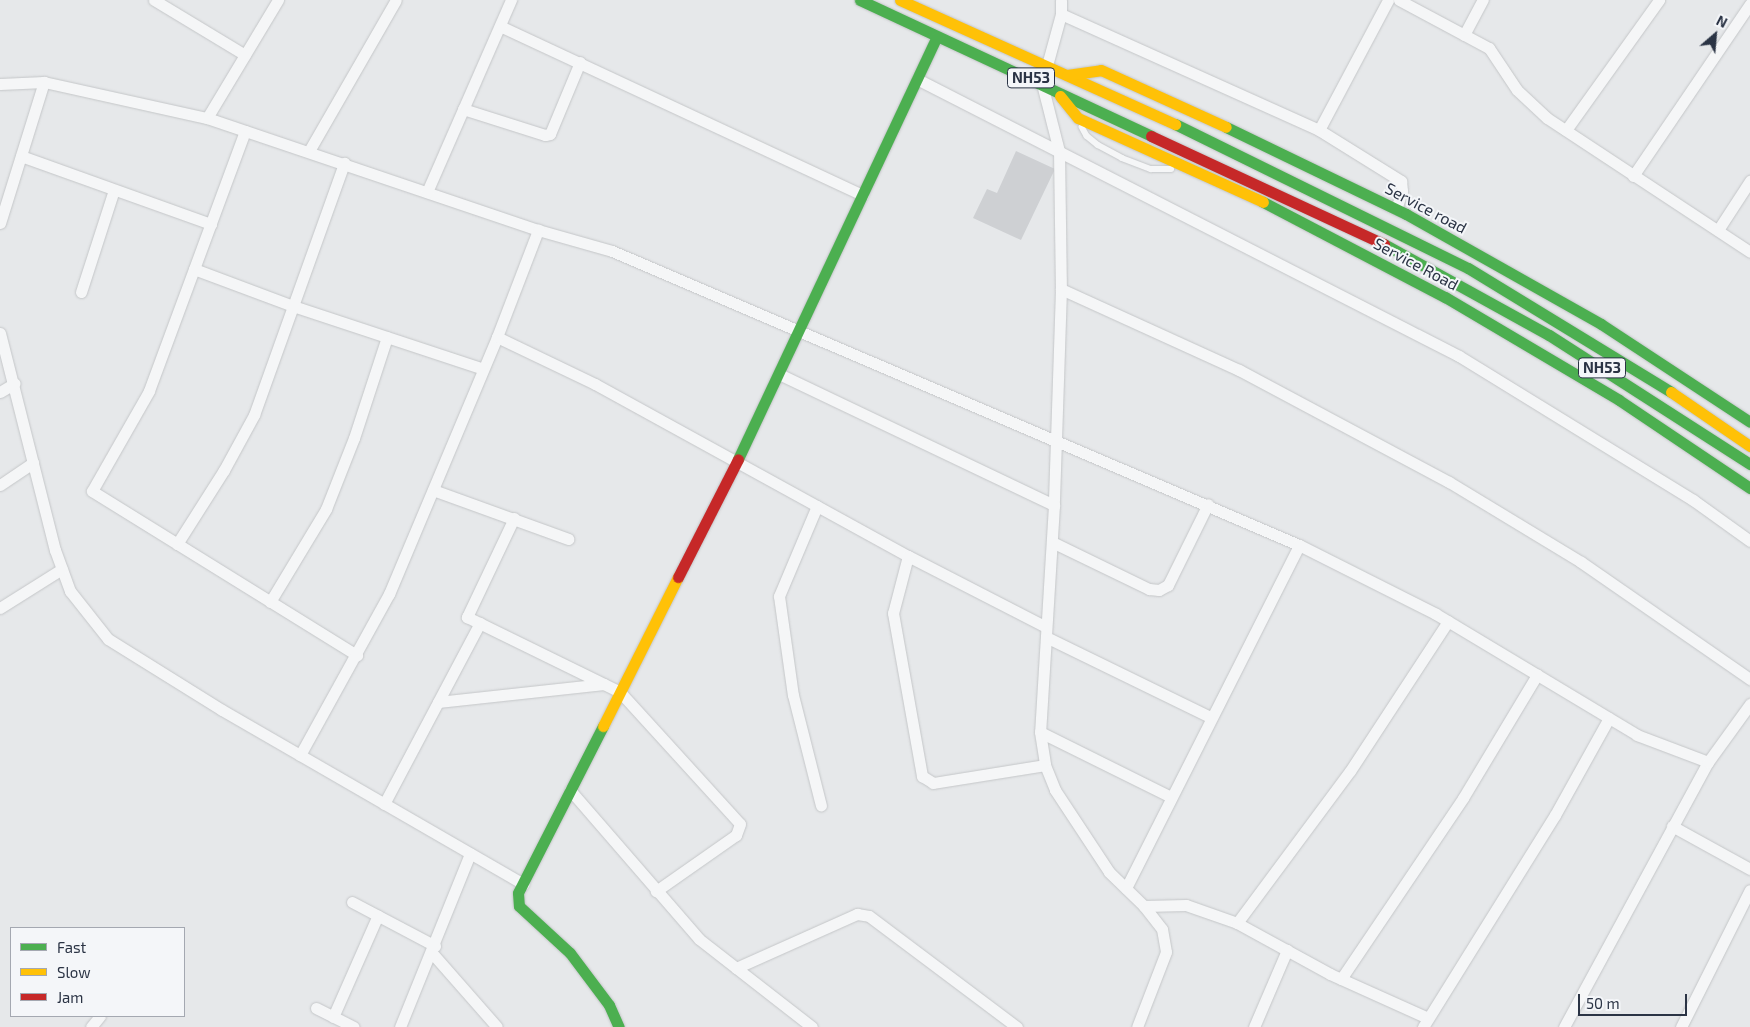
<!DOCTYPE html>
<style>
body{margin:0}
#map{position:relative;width:1750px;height:1027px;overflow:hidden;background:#e6e8ea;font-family:"Exo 2",sans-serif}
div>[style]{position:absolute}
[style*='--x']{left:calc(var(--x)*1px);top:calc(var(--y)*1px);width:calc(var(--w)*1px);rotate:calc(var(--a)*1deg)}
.building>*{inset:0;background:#ced0d3}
.roads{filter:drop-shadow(0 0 1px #c4c6c8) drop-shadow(0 0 1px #c4c6c8)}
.lane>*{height:5.5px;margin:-2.75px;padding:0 2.75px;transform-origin:2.75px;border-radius:2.75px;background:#f5f6f7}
.street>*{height:11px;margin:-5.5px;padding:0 5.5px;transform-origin:5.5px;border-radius:5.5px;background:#f5f6f7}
.fast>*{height:11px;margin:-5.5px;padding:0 5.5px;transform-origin:5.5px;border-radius:5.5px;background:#4caf50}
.slow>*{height:11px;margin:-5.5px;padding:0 5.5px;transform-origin:5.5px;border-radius:5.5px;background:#ffc107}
.jam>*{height:11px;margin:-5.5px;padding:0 5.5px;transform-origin:5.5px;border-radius:5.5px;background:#c62828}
span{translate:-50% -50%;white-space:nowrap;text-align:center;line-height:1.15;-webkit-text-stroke:4px #f4f6f9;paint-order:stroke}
.shield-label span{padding:1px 4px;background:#f4f6f9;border:1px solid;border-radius:4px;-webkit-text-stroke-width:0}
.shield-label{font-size:15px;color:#2b3445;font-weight:700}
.street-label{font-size:16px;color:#2b3445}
.legend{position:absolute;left:10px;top:927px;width:175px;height:90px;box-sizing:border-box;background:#f4f6f9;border:1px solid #a4a8b1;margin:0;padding:6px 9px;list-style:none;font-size:15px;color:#2b3445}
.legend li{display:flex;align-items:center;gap:10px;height:25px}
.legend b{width:25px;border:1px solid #a4a8b1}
.north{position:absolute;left:1690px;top:10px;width:50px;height:50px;-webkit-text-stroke:4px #f4f6f9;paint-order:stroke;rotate:27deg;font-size:14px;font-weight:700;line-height:20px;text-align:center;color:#2b3445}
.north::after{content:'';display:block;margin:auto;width:18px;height:22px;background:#2b3445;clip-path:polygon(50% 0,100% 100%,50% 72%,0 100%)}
.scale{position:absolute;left:1578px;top:994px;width:109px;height:22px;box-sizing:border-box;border:2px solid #2b3445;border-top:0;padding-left:6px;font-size:15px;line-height:18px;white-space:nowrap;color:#2b3445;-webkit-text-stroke:4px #f4f6f9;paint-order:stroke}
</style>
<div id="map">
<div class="building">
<div style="clip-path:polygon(1016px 151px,1055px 169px,1021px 240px,973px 218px,987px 189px,997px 193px)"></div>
</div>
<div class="roads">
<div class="lane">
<div style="--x:1082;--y:127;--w:10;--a:61"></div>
<div style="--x:1087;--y:136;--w:14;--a:39"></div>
<div style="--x:1098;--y:145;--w:27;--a:28"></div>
<div style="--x:1122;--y:158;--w:31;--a:21"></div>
<div style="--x:1151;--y:169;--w:20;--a:0"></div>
</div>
<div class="street">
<div style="--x:154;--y:0;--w:106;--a:31.1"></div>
<div style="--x:1399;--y:0;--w:102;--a:28.1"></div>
<div style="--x:1489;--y:48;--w:50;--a:56.3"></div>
<div style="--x:1517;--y:90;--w:41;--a:43"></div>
<div style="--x:1547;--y:118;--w:243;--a:33.4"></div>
<div style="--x:1061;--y:14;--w:283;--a:24.2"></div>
<div style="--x:1319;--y:130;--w:97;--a:31.9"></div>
<div style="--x:1401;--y:181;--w:10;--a:84"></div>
<div style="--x:1402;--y:191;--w:19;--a:108"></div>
<div style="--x:500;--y:26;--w:400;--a:25"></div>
<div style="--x:1464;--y:35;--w:40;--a:-62"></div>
<div style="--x:1046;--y:69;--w:57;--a:-74.7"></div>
<div style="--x:1061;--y:14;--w:14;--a:-90"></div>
<div style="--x:917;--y:79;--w:609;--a:27.07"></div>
<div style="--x:1459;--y:356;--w:275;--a:31.6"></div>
<div style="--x:1693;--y:500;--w:70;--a:35.7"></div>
<div style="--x:0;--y:84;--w:44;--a:-2.6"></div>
<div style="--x:44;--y:82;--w:167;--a:12.5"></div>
<div style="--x:207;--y:118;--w:349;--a:18.7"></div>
<div style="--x:538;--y:230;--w:77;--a:15.8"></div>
<div style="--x:612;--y:251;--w:747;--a:23.17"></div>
<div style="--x:1299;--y:545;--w:153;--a:26.7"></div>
<div style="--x:1436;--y:614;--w:235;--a:31"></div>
<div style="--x:1637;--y:735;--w:76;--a:20.8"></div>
<div style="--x:1042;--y:84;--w:69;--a:75.8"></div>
<div style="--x:1059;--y:151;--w:138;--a:89.2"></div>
<div style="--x:1061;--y:289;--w:216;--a:91.9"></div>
<div style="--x:1054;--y:505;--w:227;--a:93.5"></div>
<div style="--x:1040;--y:732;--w:33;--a:81"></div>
<div style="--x:1045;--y:765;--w:27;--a:68"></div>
<div style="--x:1055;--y:790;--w:98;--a:56.6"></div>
<div style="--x:1109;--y:872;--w:49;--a:44.2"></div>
<div style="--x:1144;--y:906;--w:29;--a:52"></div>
<div style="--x:1162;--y:929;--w:23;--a:80"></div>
<div style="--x:1166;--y:952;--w:80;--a:111.1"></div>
<div style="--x:463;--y:109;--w:86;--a:17.6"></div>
<div style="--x:545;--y:135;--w:5;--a:-11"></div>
<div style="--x:550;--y:134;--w:78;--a:-67.4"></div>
<div style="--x:207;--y:118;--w:138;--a:-59"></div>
<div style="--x:1319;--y:130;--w:147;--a:-62"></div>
<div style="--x:1566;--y:130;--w:160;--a:-54.4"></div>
<div style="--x:245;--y:131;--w:277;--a:110.3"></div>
<div style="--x:149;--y:391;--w:115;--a:119.7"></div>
<div style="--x:92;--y:491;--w:312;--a:31.8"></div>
<div style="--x:309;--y:151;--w:174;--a:-60.1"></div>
<div style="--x:21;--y:156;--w:202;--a:19.7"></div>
<div style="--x:1633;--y:176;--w:208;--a:-55.8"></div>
<div style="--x:427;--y:192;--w:210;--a:-66.4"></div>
<div style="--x:0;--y:223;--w:148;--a:-72.7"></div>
<div style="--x:1718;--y:230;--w:59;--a:-56.9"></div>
<div style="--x:194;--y:269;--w:106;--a:20.5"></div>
<div style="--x:293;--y:306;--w:200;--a:18.3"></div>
<div style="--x:1061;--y:289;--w:196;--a:24.5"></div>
<div style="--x:1239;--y:370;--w:238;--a:28.1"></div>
<div style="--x:1449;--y:482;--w:154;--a:31.2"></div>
<div style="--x:1581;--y:562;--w:206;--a:34.7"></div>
<div style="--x:81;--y:292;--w:107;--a:-72.1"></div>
<div style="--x:0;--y:333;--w:224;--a:75.8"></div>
<div style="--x:55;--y:550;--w:44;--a:69.9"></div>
<div style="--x:70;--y:591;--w:61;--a:51.6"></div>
<div style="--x:108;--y:639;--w:134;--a:31.9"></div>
<div style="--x:222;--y:710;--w:348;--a:30"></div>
<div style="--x:497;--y:337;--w:109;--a:25.6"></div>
<div style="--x:595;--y:384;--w:357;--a:28.8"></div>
<div style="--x:908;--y:556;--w:155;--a:27.2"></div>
<div style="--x:779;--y:374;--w:305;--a:25.5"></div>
<div style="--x:0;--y:392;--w:17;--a:-31"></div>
<div style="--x:0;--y:485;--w:40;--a:-34"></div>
<div style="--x:433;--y:490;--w:144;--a:19.9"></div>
<div style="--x:817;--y:506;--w:98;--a:112.9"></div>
<div style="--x:779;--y:596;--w:100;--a:82"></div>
<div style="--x:793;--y:695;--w:114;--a:75.8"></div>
<div style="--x:514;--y:518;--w:110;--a:115.4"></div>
<div style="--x:467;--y:617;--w:170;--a:26.1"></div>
<div style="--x:620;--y:692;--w:178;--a:47.7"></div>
<div style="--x:740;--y:824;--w:12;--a:110"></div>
<div style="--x:736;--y:835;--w:98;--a:145"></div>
<div style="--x:1052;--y:542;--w:108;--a:25.9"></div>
<div style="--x:1149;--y:589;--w:10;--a:6"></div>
<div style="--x:1159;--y:590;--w:10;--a:-29"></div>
<div style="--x:1168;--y:585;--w:90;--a:-63.7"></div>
<div style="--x:177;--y:544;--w:88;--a:-57.6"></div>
<div style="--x:224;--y:470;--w:63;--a:-61.4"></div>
<div style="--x:254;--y:415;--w:268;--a:-70.3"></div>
<div style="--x:908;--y:556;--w:59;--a:104.7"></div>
<div style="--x:893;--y:613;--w:166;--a:79.9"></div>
<div style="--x:922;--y:776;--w:13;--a:32"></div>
<div style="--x:933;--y:783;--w:113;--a:-9.1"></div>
<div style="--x:270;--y:602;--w:109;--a:-58.9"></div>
<div style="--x:326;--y:509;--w:76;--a:-68.5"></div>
<div style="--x:354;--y:438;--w:106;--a:-71.9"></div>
<div style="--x:0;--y:608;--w:73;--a:-32.2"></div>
<div style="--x:1046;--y:637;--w:182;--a:26"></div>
<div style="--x:438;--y:702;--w:167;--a:-6.2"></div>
<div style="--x:1040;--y:732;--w:146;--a:26.4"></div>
<div style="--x:300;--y:755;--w:184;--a:-61.1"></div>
<div style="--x:389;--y:594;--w:279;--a:-67.2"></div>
<div style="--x:497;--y:337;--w:115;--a:-69"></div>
<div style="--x:570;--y:790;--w:197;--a:49.1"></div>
<div style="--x:699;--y:939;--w:143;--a:37.9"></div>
<div style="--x:384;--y:804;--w:205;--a:-62.1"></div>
<div style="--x:1672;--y:826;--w:89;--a:28.9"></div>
<div style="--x:1126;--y:888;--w:384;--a:-63.2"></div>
<div style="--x:352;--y:902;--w:94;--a:27.9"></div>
<div style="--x:1144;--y:906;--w:42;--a:-1.4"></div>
<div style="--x:1186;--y:905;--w:54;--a:19.4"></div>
<div style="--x:1237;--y:923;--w:106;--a:28.7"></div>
<div style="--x:1330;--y:974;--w:107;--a:24.2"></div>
<div style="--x:1237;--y:923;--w:189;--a:-53.4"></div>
<div style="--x:1350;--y:771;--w:179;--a:-56.8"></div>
<div style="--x:432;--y:953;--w:98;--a:48.7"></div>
<div style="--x:736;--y:968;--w:133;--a:-24.1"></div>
<div style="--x:857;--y:914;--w:12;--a:9"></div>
<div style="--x:869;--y:916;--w:185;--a:36.9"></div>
<div style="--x:1341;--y:979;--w:218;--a:-56"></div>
<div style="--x:1463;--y:798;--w:144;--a:-59"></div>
<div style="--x:316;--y:1008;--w:42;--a:26.6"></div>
<div style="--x:333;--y:1017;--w:111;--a:-66.2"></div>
<div style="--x:91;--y:1027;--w:14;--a:-51"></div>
<div style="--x:400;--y:1027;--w:187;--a:-68"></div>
<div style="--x:1254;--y:1027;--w:84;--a:-66.8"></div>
<div style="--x:1423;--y:1027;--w:250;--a:-58.1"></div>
<div style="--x:1555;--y:815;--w:111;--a:-60.9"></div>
<div style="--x:1564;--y:1027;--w:302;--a:-61.5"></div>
<div style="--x:1708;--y:762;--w:72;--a:-54.1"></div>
<div style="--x:1681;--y:1027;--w:153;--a:-63.3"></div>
</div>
<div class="fast">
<div style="--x:860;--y:0;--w:321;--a:25"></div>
<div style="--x:1175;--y:124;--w:326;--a:26.2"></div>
<div style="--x:1468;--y:268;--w:238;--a:31.4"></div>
<div style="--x:1226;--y:127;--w:200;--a:25.8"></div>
<div style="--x:1406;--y:214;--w:224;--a:29.4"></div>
<div style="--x:1601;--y:324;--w:178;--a:33.3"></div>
<div style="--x:1263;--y:202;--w:205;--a:27.6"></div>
<div style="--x:1445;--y:297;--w:202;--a:30.6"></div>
<div style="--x:1619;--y:400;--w:158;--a:33.9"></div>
<div style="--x:1384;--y:244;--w:188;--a:28.9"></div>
<div style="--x:1549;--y:335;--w:239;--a:32.7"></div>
<div style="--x:738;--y:459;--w:467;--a:-64.8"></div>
<div style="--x:603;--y:726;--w:187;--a:117"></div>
<div style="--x:518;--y:893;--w:13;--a:86"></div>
<div style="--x:519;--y:906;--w:69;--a:42.7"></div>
<div style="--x:570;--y:953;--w:65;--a:53.1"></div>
<div style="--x:609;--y:1005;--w:24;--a:66"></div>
</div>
<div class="slow">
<div style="--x:900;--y:0;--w:302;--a:24.3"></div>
<div style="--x:1067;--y:75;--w:34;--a:-8"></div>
<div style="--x:1101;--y:70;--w:137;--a:24.5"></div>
<div style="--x:1060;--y:96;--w:28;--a:51"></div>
<div style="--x:1078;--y:118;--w:203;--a:24.4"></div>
<div style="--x:1671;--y:392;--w:96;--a:34.4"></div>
<div style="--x:603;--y:726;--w:167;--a:-63.3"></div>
</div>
<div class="jam">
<div style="--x:1151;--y:136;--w:257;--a:24.9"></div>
<div style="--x:678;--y:577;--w:132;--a:-63"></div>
</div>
</div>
<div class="shield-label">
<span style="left:1031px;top:78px">NH53</span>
<span style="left:1602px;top:368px">NH53</span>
</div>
<div class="street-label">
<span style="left:1426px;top:208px;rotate:28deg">Service road</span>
<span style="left:1416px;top:264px;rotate:28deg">Service Road</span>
</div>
<ul class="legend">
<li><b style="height:6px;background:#4caf50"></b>Fast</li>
<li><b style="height:6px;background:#ffc107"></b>Slow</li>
<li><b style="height:6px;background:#c62828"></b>Jam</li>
</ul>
<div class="north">N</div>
<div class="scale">50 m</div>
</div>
